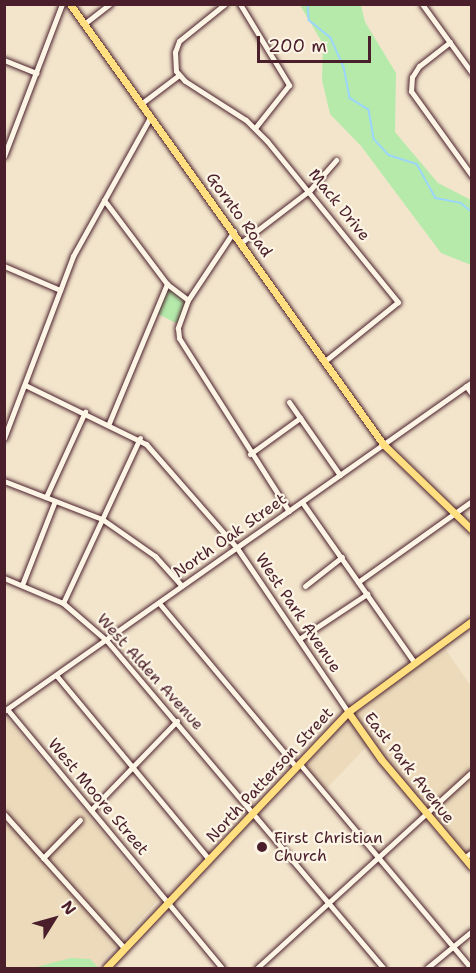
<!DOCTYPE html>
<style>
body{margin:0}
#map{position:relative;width:476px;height:973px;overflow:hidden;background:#f3e5cc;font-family:"Shantell Sans",sans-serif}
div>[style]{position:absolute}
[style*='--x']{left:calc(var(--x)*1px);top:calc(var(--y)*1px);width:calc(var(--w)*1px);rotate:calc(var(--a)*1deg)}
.built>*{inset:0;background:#ecdabb}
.green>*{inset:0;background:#b5eaab}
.stream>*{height:1.5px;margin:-0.75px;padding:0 0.75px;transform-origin:0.75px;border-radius:0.75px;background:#9bd5fb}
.roads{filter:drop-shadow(0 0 2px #4a1f2b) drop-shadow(0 0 2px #4a1f2b)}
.minor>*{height:5px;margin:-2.5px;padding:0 2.5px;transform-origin:2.5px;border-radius:2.5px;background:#fcf5e5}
.major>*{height:7px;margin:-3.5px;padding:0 3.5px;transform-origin:3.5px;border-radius:3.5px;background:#ffdf80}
.dots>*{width:16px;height:16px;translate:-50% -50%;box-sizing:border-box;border:3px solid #fcf5e5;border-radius:50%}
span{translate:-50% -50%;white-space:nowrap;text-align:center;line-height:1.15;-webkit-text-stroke:4.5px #fcf5e5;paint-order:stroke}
.street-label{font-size:16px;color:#4a1f2b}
.poi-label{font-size:16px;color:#4a1f2b}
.left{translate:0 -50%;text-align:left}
.frame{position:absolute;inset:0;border:6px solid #4a1f2b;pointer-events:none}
.north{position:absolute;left:24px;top:889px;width:60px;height:60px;-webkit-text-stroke:4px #fcf5e5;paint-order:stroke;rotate:53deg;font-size:16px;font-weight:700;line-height:24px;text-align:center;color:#4a1f2b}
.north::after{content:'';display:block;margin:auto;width:21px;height:27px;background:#4a1f2b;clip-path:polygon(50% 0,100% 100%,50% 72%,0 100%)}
.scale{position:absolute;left:257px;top:36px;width:114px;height:27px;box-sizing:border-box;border:3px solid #4a1f2b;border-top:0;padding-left:8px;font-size:18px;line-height:21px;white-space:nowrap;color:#4a1f2b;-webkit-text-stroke:4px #fcf5e5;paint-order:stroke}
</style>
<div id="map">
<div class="built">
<div style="clip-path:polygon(444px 647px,471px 686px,471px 856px,468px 859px,372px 741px,326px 789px,305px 767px,348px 719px)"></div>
<div style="clip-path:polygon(6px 717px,158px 900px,98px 965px,101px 968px,5px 968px)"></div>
</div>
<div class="green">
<div style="clip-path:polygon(300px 5px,361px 5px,365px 22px,396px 73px,395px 132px,438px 183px,471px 200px,471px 265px,441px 253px,361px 146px,330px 114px,322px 80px,323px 44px)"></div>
<div style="clip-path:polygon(169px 289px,185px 302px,178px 324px,154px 312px,163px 290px)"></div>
<div style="clip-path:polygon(71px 958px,90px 959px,98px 967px,32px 968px)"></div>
</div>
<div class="stream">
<div style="--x:308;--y:4;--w:16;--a:86"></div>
<div style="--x:309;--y:20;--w:28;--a:39"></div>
<div style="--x:331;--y:38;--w:32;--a:66"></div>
<div style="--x:344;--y:67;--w:32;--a:79"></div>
<div style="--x:350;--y:98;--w:22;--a:32"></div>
<div style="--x:369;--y:110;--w:29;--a:80"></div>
<div style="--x:374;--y:139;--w:22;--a:47"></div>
<div style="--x:389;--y:155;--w:29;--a:18"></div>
<div style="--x:417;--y:164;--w:39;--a:61"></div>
<div style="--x:436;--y:198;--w:25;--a:11"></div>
<div style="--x:461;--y:203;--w:14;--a:39"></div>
</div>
<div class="roads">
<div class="minor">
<div style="--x:225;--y:4;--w:59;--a:141.2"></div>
<div style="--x:179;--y:41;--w:12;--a:110"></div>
<div style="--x:175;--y:52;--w:19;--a:87"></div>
<div style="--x:176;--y:71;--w:13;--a:48"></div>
<div style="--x:185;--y:81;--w:72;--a:32.6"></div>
<div style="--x:246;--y:120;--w:30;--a:45"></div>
<div style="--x:267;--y:141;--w:208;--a:50.9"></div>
<div style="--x:398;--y:302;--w:94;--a:141.1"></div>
<div style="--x:240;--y:4;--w:95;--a:58.8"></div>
<div style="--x:289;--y:85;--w:55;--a:128.3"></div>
<div style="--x:422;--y:4;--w:85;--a:54.1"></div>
<div style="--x:84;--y:24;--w:33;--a:-38"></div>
<div style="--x:450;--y:42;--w:39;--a:142"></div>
<div style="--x:419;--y:66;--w:13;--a:122"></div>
<div style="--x:412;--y:77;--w:14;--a:94"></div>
<div style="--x:411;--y:91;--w:105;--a:54.3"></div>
<div style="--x:4;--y:60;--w:35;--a:22"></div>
<div style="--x:142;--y:103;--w:46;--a:-37.1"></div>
<div style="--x:4;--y:156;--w:163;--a:-69.1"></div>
<div style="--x:104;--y:200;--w:105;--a:53.1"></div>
<div style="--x:167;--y:284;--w:26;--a:37"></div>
<div style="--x:234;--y:231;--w:83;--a:123.7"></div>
<div style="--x:188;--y:300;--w:30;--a:110"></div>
<div style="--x:178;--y:328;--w:10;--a:84"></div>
<div style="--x:179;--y:338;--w:205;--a:57.6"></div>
<div style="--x:242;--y:242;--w:86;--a:-37.4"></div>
<div style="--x:310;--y:190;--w:40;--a:-49"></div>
<div style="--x:4;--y:266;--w:61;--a:23.2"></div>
<div style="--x:25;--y:385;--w:135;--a:26"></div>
<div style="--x:146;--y:444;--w:138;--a:48.8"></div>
<div style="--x:237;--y:548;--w:198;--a:55.9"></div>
<div style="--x:466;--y:386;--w:10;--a:53"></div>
<div style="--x:289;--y:402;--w:89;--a:55.1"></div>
<div style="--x:109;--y:423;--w:151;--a:-67.4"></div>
<div style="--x:4;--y:438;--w:195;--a:-69.2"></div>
<div style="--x:73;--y:256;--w:160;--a:-60.9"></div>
<div style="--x:250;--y:454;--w:62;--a:-35.8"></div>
<div style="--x:4;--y:481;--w:105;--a:21.2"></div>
<div style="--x:102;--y:519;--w:65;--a:34.9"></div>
<div style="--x:155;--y:556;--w:40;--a:48"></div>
<div style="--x:46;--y:497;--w:94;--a:-65.4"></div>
<div style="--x:302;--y:502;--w:195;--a:55"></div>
<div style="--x:4;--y:578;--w:64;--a:23"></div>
<div style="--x:63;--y:603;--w:58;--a:40.8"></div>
<div style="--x:107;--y:641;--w:428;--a:49.8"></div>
<div style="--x:358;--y:582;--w:140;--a:-35.4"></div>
<div style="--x:22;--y:585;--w:90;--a:-68.6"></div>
<div style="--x:305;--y:586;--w:47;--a:-38.1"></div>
<div style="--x:63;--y:603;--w:182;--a:-65"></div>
<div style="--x:159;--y:603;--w:214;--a:50.1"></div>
<div style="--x:299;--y:639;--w:82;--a:-33.5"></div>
<div style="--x:56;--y:675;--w:239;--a:50.3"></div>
<div style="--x:7;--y:709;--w:337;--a:50.3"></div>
<div style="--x:4;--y:711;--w:572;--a:-35.11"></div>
<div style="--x:299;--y:763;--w:268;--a:50"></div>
<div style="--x:91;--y:810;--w:124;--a:-46"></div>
<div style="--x:4;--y:814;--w:181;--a:48.1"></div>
<div style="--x:43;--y:858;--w:53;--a:-45.8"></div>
<div style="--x:464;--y:858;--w:10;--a:-37"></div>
<div style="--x:257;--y:968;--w:291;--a:-42.4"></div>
<div style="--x:427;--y:968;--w:58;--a:-39.4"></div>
</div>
<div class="major">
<div style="--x:70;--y:4;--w:540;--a:54.57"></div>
<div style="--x:383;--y:444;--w:124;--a:44"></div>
<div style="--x:348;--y:712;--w:57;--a:54.9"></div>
<div style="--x:381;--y:759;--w:141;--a:49.9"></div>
<div style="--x:106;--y:968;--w:352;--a:-46.6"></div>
<div style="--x:348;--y:712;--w:154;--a:-36.3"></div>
</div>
</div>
<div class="dots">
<div style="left:262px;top:847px;background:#4a1f2b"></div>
</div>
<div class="street-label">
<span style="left:339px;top:205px;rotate:51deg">Mack Drive</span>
<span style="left:239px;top:215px;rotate:54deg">Gornto Road</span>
<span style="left:230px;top:536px;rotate:-35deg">North Oak Street</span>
<span style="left:298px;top:613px;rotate:56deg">West Park Avenue</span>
<span style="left:150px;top:672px;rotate:48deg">West Alden Avenue</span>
<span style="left:409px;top:768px;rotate:52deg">East Park Avenue</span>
<span style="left:270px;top:775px;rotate:-47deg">North Patterson Street</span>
<span style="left:98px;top:797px;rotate:50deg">West Moore Street</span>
</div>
<div class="poi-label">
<span class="left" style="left:274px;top:847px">First Christian<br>Church</span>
</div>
<div class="frame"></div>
<div class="north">N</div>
<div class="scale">200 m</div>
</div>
